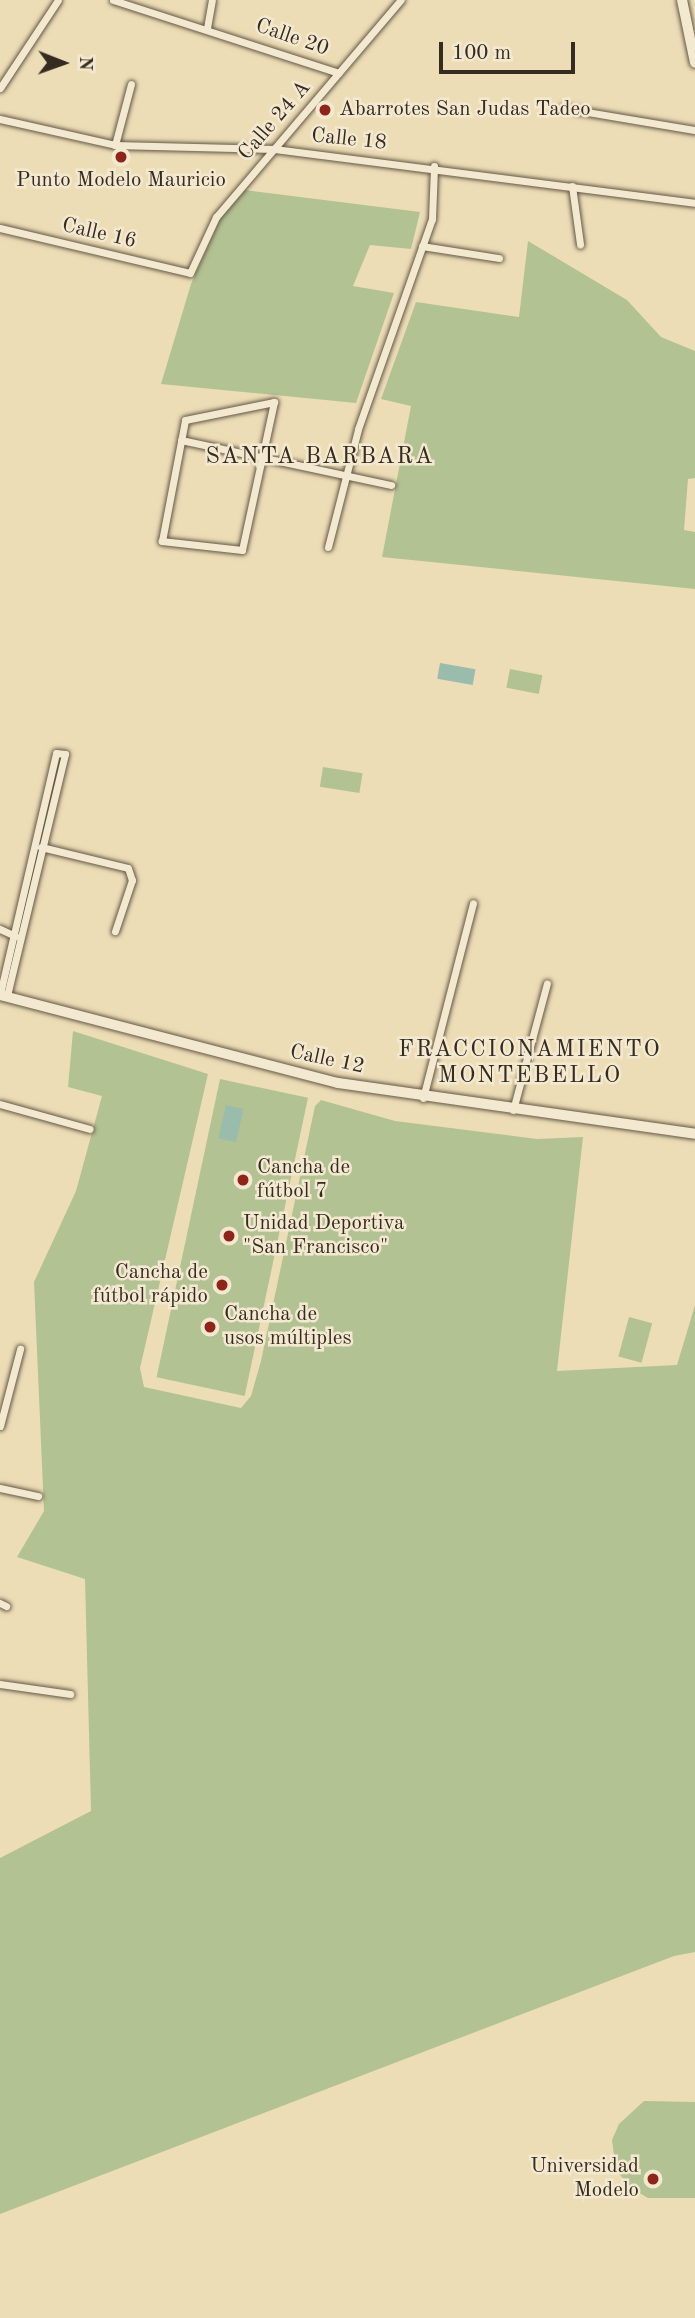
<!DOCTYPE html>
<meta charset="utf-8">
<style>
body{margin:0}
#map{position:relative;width:695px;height:2318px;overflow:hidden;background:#edddb6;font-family:"Old Standard TT",serif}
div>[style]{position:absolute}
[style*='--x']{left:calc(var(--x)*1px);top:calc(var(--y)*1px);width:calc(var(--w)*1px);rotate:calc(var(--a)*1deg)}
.green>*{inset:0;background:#b3c292;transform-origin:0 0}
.water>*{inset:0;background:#99bcac;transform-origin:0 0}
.roads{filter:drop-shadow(0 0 2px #645846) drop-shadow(0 0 2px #645846)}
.street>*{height:7px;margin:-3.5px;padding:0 3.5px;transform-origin:3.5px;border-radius:3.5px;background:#f3e9d0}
.secondary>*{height:10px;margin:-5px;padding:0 5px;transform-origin:5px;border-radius:5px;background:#f3e9d0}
.dots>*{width:19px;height:19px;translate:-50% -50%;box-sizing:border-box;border:4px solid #f3e9d0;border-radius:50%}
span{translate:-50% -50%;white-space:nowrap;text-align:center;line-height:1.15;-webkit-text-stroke:5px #f3e9d0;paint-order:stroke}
.street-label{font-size:21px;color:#362b20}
.poi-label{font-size:21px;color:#362b20}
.left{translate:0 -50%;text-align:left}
.right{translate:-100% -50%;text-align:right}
.neighbourhood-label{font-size:23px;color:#362b20;letter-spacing:2px}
.north{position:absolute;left:28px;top:28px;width:70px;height:70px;-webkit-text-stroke:5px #f3e9d0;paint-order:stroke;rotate:91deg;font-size:19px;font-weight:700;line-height:28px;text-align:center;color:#362b20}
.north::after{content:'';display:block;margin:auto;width:24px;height:32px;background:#362b20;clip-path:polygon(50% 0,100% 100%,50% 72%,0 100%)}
.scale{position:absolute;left:439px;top:42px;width:136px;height:32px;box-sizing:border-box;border:4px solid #362b20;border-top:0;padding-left:9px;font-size:21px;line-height:24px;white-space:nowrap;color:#362b20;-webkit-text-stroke:5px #f3e9d0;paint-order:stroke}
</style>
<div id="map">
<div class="green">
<div style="clip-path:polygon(245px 190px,420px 212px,411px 249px,370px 245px,353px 286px,394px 293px,356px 403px,161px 384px,191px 284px,222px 215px)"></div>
<div style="clip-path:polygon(528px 241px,627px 300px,661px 337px,695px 351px,695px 478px,688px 479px,684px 530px,695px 532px,695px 589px,382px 557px,411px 406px,381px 399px,416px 302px,519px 317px)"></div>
<div style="left:510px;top:669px;width:33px;height:19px;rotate:11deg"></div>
<div style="left:323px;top:767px;width:40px;height:20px;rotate:9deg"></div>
<div style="clip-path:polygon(73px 1031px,208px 1074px,140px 1368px,144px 1387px,241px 1408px,251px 1396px,261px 1361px,315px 1106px,321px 1100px,395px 1121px,537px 1139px,583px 1137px,557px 1371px,677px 1365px,695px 1305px,695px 1952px,674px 1956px,0 2214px,0 1858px,91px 1811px,85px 1579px,17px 1557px,44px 1511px,34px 1282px,76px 1191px,102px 1096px,68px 1087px)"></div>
<div style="left:220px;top:1079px;width:90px;height:305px;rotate:12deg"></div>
<div style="left:629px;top:1317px;width:24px;height:41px;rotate:15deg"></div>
<div style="clip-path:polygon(644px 2101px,695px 2102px,695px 2198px,648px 2198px,631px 2188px,616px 2170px,612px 2140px,619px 2124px)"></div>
</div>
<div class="water">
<div style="left:440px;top:663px;width:36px;height:16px;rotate:10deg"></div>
<div style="left:226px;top:1105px;width:18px;height:34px;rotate:13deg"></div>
</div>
<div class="roads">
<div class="street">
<div style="--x:113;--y:0;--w:237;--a:17.9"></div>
<div style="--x:207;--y:28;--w:28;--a:-80"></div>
<div style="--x:0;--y:88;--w:105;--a:-56.6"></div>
<div style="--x:563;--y:108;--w:134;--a:9.5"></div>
<div style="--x:0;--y:119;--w:118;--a:12.7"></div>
<div style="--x:115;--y:145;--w:159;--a:1.4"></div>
<div style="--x:274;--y:149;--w:424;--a:7.3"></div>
<div style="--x:115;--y:145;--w:63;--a:-75.3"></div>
<div style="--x:572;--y:186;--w:59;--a:82.1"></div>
<div style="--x:0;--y:228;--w:195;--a:13.3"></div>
<div style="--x:190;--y:273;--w:62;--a:-65.1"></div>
<div style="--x:216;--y:217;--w:285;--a:-49.6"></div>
<div style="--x:422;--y:246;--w:78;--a:8.9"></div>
<div style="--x:274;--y:402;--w:151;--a:102.2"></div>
<div style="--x:242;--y:550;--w:81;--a:-173.6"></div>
<div style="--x:162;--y:541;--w:123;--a:-79.2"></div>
<div style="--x:185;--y:420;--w:91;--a:-11.4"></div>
<div style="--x:181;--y:440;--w:215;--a:12.1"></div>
<div style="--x:328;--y:547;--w:122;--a:-75.7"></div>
<div style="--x:358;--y:429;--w:223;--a:-70.6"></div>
<div style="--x:432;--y:219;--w:53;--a:-87.8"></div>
<div style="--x:41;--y:847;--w:89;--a:13.6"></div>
<div style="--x:128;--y:868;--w:13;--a:72"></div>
<div style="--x:132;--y:880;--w:54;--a:108.4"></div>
<div style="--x:0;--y:929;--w:17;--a:25"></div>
<div style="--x:0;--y:994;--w:247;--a:-76.9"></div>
<div style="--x:56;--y:753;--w:9;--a:6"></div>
<div style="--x:65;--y:754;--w:249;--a:103.5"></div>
<div style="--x:423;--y:1098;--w:201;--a:-75.6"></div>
<div style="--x:0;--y:1104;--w:93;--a:15.5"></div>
<div style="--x:513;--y:1110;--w:131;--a:-75"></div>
<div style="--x:0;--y:1426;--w:80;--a:-75.4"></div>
<div style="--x:0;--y:1488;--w:39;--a:12"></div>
<div style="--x:0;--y:1603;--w:7;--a:27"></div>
<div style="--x:0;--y:1684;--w:71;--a:8.1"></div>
</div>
<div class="secondary">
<div style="--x:682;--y:0;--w:64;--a:78.3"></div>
<div style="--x:0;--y:995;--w:349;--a:14.6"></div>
<div style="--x:338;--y:1083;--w:361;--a:8.1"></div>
</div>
</div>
<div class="dots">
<div style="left:325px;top:110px;background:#8f2418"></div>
<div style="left:121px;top:157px;background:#8f2418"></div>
<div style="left:243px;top:1180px;background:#8f2418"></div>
<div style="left:229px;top:1236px;background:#8f2418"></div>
<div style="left:222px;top:1285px;background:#8f2418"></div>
<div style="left:210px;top:1327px;background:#8f2418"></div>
<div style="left:653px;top:2179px;background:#8f2418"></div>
</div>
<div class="street-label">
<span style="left:292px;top:38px;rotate:19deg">Calle 20</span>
<span style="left:275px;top:121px;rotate:-49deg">Calle 24 A</span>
<span style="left:349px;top:140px;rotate:6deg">Calle 18</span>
<span style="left:99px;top:234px;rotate:13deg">Calle 16</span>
<span style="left:327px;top:1060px;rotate:12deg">Calle 12</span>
</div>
<div class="poi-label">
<span class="left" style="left:339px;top:110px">Abarrotes San Judas Tadeo</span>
<span style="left:121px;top:181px">Punto Modelo Mauricio</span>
<span class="left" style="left:257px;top:1180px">Cancha de<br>fútbol 7</span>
<span class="left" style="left:243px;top:1236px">Unidad Deportiva<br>"San Francisco"</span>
<span class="right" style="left:208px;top:1285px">Cancha de<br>fútbol rápido</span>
<span class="left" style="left:224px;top:1327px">Cancha de<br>usos múltiples</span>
<span class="right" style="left:639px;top:2179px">Universidad<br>Modelo</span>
</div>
<div class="neighbourhood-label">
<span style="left:320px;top:457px">SANTA BARBARA</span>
<span style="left:530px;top:1063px">FRACCIONAMIENTO<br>MONTEBELLO</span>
</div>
<div class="north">N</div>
<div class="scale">100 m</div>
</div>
